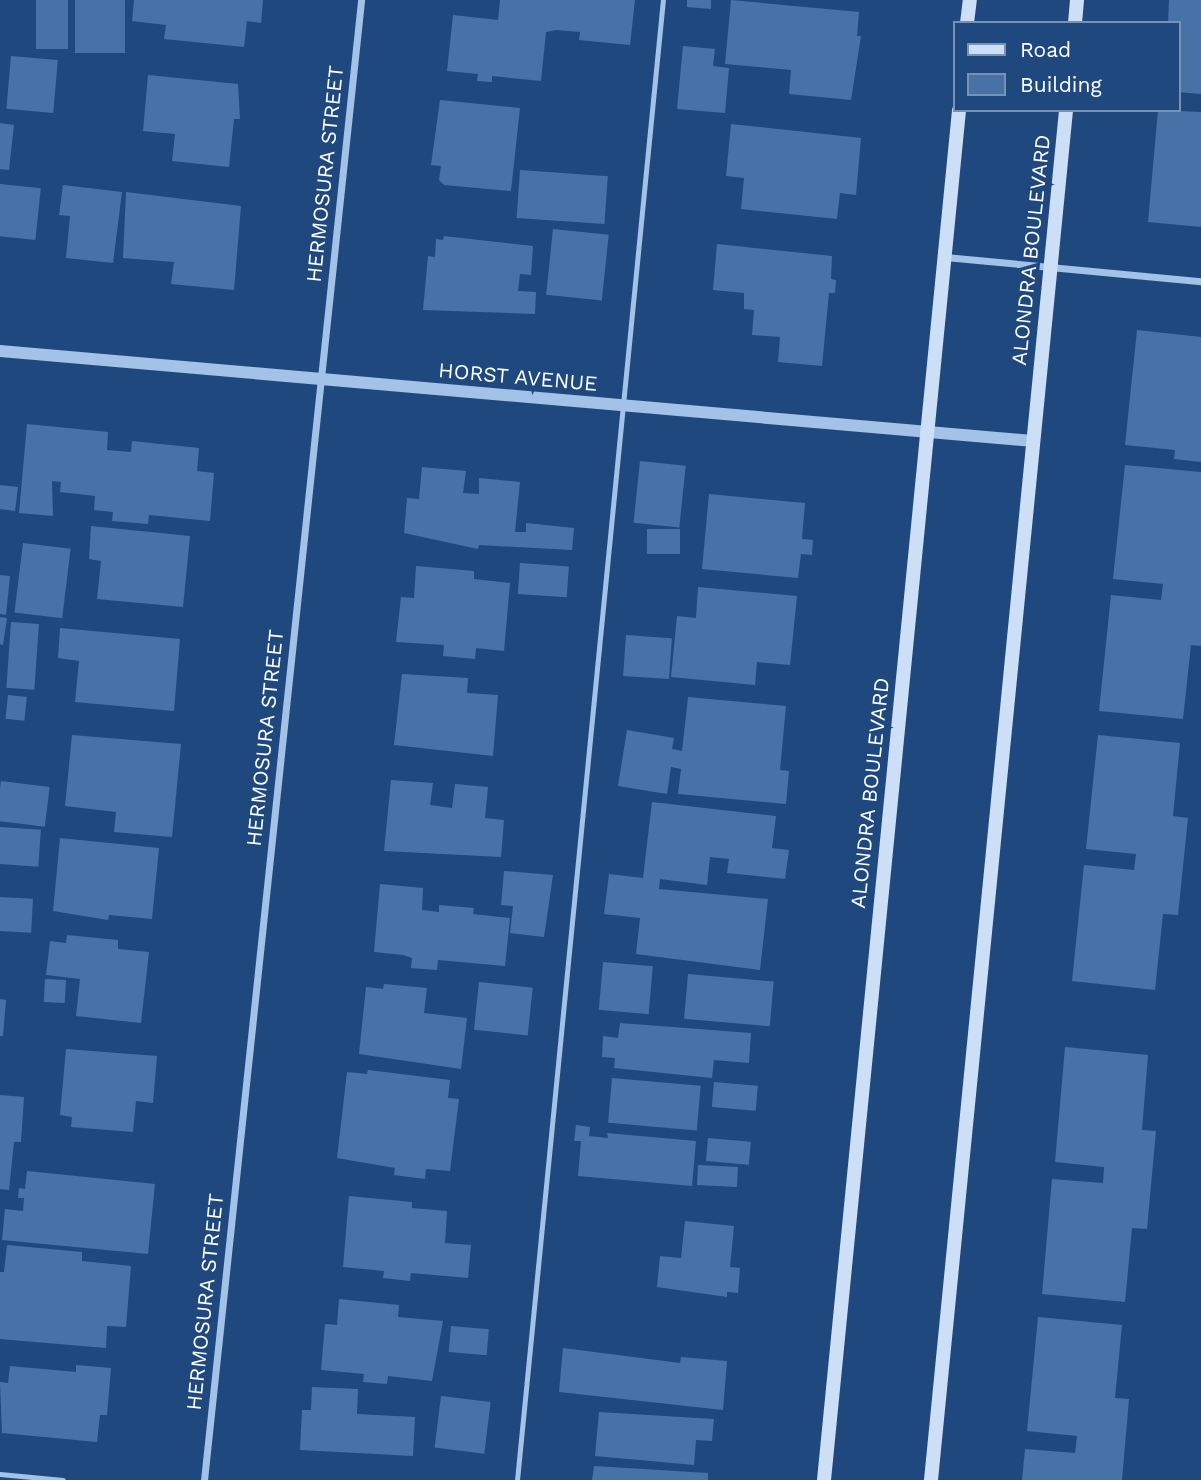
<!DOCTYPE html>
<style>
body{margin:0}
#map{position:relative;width:1201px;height:1480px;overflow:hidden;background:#1f497e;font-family:"Work Sans",sans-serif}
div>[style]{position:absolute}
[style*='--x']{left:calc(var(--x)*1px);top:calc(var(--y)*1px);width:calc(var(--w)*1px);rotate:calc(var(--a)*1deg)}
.building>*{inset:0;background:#4772a8;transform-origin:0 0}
.service>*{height:5px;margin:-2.5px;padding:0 2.5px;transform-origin:2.5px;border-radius:2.5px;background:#a2c2e8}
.minor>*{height:7px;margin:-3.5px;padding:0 3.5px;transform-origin:3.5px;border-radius:3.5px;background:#a2c2e8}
.tertiary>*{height:12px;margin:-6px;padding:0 6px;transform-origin:6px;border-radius:6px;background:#a2c2e8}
.secondary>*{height:14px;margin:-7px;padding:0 7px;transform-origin:7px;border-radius:7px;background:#cddff6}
span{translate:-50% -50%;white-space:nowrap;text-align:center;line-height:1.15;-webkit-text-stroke:7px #1f497e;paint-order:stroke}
.street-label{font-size:21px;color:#fff}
.legend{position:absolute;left:953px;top:21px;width:228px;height:91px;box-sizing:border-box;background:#1f497e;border:2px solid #7992b2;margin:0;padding:9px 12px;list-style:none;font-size:21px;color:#fff}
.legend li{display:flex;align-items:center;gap:14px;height:35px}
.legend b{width:35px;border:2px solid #7992b2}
</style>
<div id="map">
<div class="building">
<div style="left:36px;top:0;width:32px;height:49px"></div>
<div style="left:75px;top:0;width:50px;height:53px"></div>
<div style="clip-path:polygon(134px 0,263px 0,261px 23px,247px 21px,244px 47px,164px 39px,166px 25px,132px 21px)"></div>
<div style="clip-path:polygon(500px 0,635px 0,630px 45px,579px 40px,580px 32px,556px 30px,546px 32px,541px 81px,492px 76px,492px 82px,477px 81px,478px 74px,447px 71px,453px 15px,498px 20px)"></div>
<div style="clip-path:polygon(687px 0,711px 0,711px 9px,687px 7px)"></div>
<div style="clip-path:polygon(731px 0,859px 12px,857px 36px,861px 36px,851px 100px,789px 94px,791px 70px,725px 64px)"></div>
<div style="clip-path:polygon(1169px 0,1201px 0,1201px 94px,1178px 92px,1178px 23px,1168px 23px)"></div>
<div style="clip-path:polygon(683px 46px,715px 49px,713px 66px,729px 68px,725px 113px,677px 109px)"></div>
<div style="left:11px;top:56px;width:47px;height:53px;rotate:5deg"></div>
<div style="clip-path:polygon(148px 75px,238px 84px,240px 119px,234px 119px,229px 167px,172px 161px,175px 134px,143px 131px)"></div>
<div style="clip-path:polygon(440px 100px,520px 108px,511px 191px,444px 185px,439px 180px,441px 166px,431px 165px)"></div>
<div style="clip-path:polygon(1158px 110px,1201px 112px,1201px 227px,1148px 222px)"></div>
<div style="clip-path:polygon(0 123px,14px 125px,9px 170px,0 169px)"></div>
<div style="clip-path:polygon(731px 124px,861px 138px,856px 195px,840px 193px,837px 219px,741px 209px,744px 178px,726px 176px)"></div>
<div style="left:520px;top:170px;width:88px;height:48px;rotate:4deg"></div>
<div style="left:0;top:184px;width:41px;height:52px;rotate:6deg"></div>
<div style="clip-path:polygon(63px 185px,122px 192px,113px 263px,66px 258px,70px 216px,59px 215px)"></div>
<div style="clip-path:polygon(126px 192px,241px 206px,234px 290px,171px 284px,174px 262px,123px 258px)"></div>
<div style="left:553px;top:229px;width:56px;height:66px;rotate:6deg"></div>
<div style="clip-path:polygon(444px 236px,533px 246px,531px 275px,520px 274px,518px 291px,536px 292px,535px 314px,423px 310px,428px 256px,435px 257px,436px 239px,443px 240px)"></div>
<div style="clip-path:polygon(717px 244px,832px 256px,831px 279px,836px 280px,835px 293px,829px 293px,822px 366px,778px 362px,780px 337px,752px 335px,754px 310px,744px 309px,744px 293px,713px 290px)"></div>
<div style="clip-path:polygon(1137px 330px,1201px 337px,1201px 462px,1174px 459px,1175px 450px,1125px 445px)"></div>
<div style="clip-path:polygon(27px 424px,108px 432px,107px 450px,131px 452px,132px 441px,199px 448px,197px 471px,214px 473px,210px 521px,149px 515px,148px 524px,112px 521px,113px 512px,94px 510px,95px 496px,60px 492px,61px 482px,52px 481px,53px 516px,19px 513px)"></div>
<div style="left:640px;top:461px;width:46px;height:62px;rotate:6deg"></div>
<div style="clip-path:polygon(1125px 465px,1201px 472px,1201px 646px,1191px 645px,1183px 719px,1099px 711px,1111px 595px,1161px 600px,1163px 584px,1113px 579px)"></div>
<div style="clip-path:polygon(422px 467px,466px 471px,463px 493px,479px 494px,479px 478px,520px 482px,515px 532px,526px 532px,526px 523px,574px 528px,572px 550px,479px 545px,478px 549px,404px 533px,407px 498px,419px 499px)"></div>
<div style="clip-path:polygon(0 485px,18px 487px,15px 511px,0 509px)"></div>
<div style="clip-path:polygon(709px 494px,805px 503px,802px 539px,813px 540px,812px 555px,801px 554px,798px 578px,702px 569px)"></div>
<div style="clip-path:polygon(91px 526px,190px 536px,183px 607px,97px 599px,101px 561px,89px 559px)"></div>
<div style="left:680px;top:529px;width:25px;height:33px;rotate:90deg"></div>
<div style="left:23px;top:543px;width:48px;height:70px;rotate:7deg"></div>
<div style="left:520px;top:563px;width:49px;height:31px;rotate:4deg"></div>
<div style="clip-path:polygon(416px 566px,474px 571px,474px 579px,510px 583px,504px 651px,476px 648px,475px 659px,443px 656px,444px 645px,396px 642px,401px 597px,414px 598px)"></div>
<div style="clip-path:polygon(0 575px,10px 576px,6px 615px,0 614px)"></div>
<div style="clip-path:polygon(698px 587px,797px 596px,790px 665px,757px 662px,755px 685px,671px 677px,677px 616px,696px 618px)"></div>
<div style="clip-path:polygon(0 617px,7px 618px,3px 645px,0 644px)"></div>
<div style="left:11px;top:622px;width:28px;height:66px;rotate:4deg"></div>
<div style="clip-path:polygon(60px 628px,180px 639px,174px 711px,75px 702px,79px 661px,58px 658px)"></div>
<div style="left:626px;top:635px;width:46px;height:41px;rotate:4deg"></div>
<div style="clip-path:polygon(402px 674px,468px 678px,467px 693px,498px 695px,493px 756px,394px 745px)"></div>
<div style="left:8px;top:695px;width:19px;height:24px;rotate:6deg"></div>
<div style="clip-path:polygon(688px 697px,786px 706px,780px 770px,789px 771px,786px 804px,678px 794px,681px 769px,671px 767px,667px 794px,618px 786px,627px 730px,674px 738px,672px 749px,682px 751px)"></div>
<div style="clip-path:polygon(72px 735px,181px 744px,172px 837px,114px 832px,116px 812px,65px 806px)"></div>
<div style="clip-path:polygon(1098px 735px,1180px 743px,1173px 816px,1188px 818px,1178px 915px,1163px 914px,1155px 990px,1072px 981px,1084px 865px,1134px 870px,1136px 854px,1086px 849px)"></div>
<div style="clip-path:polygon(391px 780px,433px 783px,430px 805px,452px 808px,455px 784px,488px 787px,485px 818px,504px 820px,501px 857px,384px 851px)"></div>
<div style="left:1px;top:781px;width:49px;height:40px;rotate:7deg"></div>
<div style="clip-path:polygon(652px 802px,776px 816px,772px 848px,789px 850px,785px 879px,727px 873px,729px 859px,710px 857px,707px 885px,660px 879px,659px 889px,768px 899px,760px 970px,636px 954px,640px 918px,604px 914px,609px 874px,643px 878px)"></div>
<div style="left:0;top:827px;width:41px;height:37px;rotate:4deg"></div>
<div style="clip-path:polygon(60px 838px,159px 848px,152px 919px,109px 915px,108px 920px,53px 911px)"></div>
<div style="clip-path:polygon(504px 871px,553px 875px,544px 937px,510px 933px,513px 906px,501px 905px)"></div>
<div style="clip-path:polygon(380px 884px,423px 888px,422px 910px,439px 912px,439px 905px,474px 908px,473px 914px,510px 918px,505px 966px,438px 960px,437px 970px,411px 968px,412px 958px,403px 955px,374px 952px)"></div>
<div style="left:0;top:897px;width:33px;height:34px;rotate:3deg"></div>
<div style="clip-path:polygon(67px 935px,118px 940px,118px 949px,149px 952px,141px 1023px,76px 1016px,80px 979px,46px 975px,50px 941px,66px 943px)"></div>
<div style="left:603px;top:962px;width:50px;height:48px;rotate:5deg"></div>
<div style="left:688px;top:974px;width:86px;height:45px;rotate:5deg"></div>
<div style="left:45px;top:979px;width:21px;height:23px;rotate:3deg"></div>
<div style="left:479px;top:982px;width:54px;height:48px;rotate:6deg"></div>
<div style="clip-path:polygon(384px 984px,427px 988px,424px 1013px,467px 1018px,461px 1069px,359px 1054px,366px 987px,383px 989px)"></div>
<div style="clip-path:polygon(0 999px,6px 1000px,3px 1036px,0 1036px)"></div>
<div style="clip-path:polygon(620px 1023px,751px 1033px,749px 1063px,714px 1060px,712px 1078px,614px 1068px,615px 1058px,602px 1057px,603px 1036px,618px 1038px)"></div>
<div style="clip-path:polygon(1065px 1047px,1148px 1055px,1142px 1130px,1156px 1131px,1147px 1229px,1132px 1228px,1125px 1302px,1042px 1294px,1052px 1179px,1103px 1183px,1104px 1167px,1055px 1162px)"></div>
<div style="clip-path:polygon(66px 1049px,157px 1056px,153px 1103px,136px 1101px,133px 1132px,71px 1127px,72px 1117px,60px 1115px)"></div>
<div style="clip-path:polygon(368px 1070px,450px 1080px,448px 1098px,459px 1099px,450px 1171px,426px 1169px,425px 1179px,394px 1175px,395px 1168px,337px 1158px,347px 1072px,367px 1074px)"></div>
<div style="left:612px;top:1078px;width:89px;height:45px;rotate:5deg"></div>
<div style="left:714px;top:1082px;width:44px;height:25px;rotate:5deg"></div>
<div style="clip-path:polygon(0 1095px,24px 1097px,21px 1142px,14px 1142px,9px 1190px,0 1189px)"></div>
<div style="clip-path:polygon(576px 1125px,590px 1127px,589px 1136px,608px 1138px,607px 1133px,696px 1141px,692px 1186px,578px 1176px,581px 1141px,574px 1141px)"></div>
<div style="left:708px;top:1138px;width:43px;height:23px;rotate:5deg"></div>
<div style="left:698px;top:1165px;width:40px;height:20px;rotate:3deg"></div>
<div style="clip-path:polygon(27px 1171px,155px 1184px,148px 1254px,2px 1240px,5px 1209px,23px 1211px,24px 1198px,18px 1198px,19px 1188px,25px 1189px)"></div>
<div style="clip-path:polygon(349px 1196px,412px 1202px,412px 1208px,447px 1211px,445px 1243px,471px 1245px,468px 1278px,411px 1273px,410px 1281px,383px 1278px,384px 1271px,343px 1267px)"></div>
<div style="clip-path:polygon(685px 1221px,734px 1226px,730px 1267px,740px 1268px,738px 1293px,727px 1292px,727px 1297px,657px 1287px,660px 1256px,681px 1258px)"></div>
<div style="clip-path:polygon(7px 1245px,82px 1252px,82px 1261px,131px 1266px,126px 1327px,107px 1326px,106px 1348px,0 1339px,0 1272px,4px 1272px)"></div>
<div style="clip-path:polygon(339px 1299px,399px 1305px,398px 1317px,443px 1321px,432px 1381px,388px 1376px,387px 1384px,363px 1382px,364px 1374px,321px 1370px,325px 1324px,337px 1325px)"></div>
<div style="clip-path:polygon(1038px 1317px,1122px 1325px,1115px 1398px,1129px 1399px,1122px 1480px,1022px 1480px,1025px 1449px,1075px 1453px,1077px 1436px,1027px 1431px)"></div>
<div style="left:451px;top:1326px;width:38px;height:26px;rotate:5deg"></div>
<div style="clip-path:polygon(563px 1348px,680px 1363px,681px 1357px,727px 1361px,723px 1410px,559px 1392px)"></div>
<div style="clip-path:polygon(76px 1365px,111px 1368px,107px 1415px,100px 1415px,97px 1442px,2px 1433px,0 1382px,8px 1383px,10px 1366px,76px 1372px)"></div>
<div style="clip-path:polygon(312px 1387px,358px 1389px,357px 1414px,415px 1417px,413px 1456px,300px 1450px,302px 1410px,311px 1410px)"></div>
<div style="left:441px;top:1396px;width:50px;height:52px;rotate:7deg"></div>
<div style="clip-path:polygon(599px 1412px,714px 1419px,712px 1441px,696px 1440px,694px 1465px,595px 1456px)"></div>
<div style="clip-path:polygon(594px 1466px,708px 1473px,708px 1480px,592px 1480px)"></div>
</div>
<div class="service">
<div style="--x:0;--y:1474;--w:63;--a:5.4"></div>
<div style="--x:517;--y:1480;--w:1487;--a:-84.37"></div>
</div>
<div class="minor">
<div style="--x:945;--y:257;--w:257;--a:5.4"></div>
<div style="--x:204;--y:1480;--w:1488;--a:-83.94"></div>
</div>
<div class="tertiary">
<div style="--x:0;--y:351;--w:1037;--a:4.98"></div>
</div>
<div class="secondary">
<div style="--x:967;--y:23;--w:23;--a:-83"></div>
<div style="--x:1075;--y:23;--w:23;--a:-85"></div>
<div style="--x:824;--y:1480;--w:1377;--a:-84.37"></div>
<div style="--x:931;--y:1480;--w:1377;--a:-84.37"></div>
</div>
<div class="street-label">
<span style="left:325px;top:174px;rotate:-84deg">HERMOSURA STREET</span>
<span style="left:1031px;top:250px;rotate:-84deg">ALONDRA BOULEVARD</span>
<span style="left:518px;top:377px;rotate:5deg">HORST AVENUE</span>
<span style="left:265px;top:738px;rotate:-84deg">HERMOSURA STREET</span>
<span style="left:870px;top:793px;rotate:-84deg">ALONDRA BOULEVARD</span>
<span style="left:205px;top:1302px;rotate:-84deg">HERMOSURA STREET</span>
</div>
<ul class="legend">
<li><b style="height:9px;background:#cddff6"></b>Road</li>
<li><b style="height:19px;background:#4772a8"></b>Building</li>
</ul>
</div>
